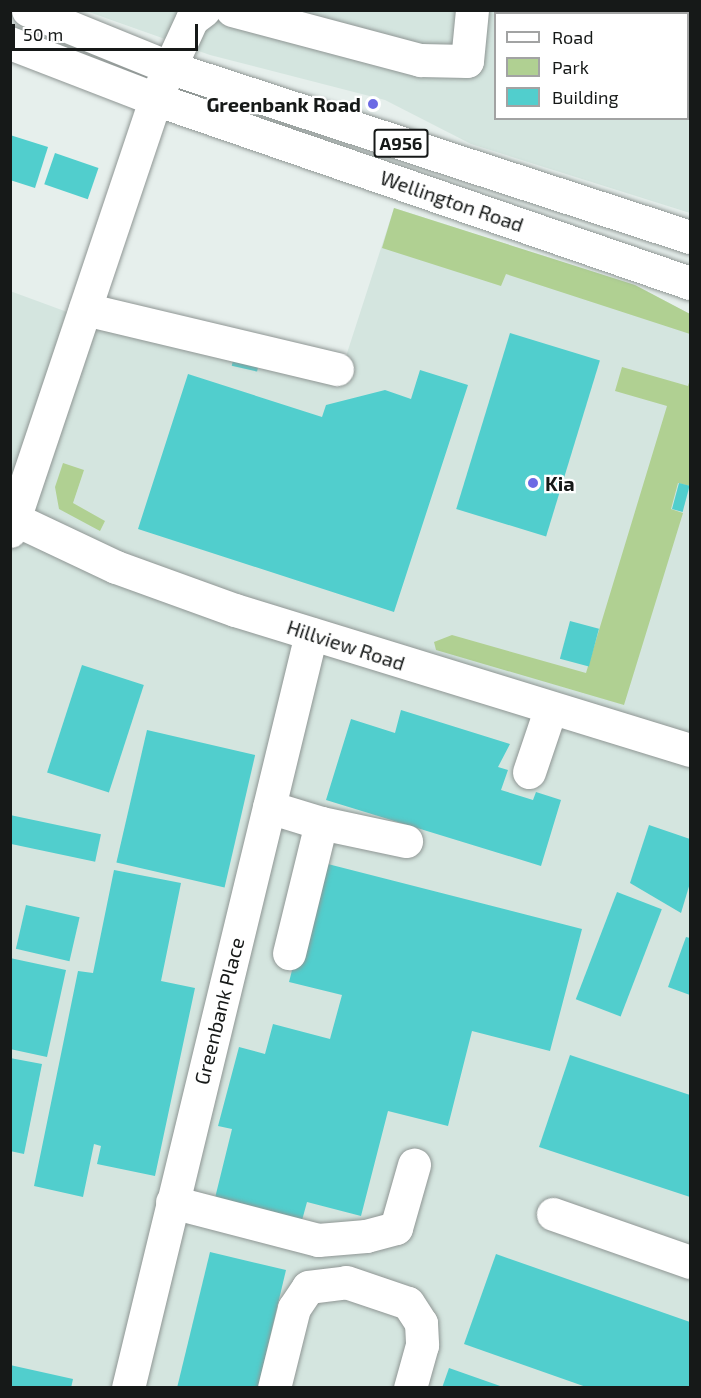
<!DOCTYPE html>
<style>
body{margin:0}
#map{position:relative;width:701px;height:1398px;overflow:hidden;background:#e6efec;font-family:"Exo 2",sans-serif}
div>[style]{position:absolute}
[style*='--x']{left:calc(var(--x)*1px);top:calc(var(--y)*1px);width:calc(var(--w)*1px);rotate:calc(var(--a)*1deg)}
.built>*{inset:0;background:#d4e5df}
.green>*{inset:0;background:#b0d092}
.building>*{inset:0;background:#51cecd;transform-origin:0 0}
.roads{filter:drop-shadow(0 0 2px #8f9694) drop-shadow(0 0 2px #8f9694)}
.minor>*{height:33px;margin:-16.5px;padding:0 16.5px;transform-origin:16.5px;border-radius:16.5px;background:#fff}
.major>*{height:33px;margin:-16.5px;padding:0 16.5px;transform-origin:16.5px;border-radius:16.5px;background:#fff}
.dots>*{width:16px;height:16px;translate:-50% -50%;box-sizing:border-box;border:3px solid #fff;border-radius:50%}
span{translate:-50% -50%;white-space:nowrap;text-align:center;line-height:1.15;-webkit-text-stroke:4.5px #fff;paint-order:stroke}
.shield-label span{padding:2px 4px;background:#fff;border:2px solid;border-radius:4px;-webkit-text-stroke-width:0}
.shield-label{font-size:18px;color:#161918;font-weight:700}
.poi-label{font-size:20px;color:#161918;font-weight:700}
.right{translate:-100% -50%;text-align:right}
.left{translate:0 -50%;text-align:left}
.street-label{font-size:20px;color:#161918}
.frame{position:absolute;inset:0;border:12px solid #161918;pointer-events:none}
.legend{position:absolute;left:494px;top:12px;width:195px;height:108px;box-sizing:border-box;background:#fff;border:2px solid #a2a3a3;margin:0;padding:8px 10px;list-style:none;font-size:18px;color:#161918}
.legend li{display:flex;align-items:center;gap:12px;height:30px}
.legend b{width:30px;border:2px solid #a2a3a3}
.scale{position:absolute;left:12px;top:24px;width:186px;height:27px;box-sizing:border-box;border:3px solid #161918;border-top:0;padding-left:8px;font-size:18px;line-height:21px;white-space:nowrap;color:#161918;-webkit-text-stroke:4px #fff;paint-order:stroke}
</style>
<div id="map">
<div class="built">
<div style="clip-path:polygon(evenodd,86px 11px,690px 11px,690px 213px,471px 144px,385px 100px,210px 55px,86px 11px,496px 14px,688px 14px,688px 118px,496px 118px,496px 14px)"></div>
<div style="clip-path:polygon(394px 208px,635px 285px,690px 314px,690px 1387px,11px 1387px,10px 291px,108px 327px,338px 381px)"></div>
</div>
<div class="green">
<div style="clip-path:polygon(394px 208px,635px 285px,690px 314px,690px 334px,506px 274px,501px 286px,382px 248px)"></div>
<div style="clip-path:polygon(622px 367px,688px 386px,690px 379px,690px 486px,678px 483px,671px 509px,683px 513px,624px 705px,436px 650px,434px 642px,452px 635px,586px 673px,667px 406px,615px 391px)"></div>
<div style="clip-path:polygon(63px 463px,84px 470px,73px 503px,105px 521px,100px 531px,59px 509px,55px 487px)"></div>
</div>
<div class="building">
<div style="left:531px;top:10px;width:56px;height:4px"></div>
<div style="clip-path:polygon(10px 135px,48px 147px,35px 188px,10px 180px)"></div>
<div style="left:55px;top:153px;width:46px;height:33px;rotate:19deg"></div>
<div style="left:510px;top:333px;width:94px;height:184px;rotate:17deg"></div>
<div style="left:234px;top:356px;width:26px;height:10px;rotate:13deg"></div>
<div style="clip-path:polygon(420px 370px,468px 385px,394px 612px,138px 529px,188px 374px,322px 417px,326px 405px,385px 390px,411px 399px)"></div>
<div style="left:679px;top:483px;width:11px;height:27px;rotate:15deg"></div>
<div style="left:570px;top:621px;width:30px;height:39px;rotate:15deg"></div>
<div style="left:82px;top:665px;width:65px;height:113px;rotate:18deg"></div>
<div style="clip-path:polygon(401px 710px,510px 744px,498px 767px,508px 770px,501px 790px,533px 800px,536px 792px,561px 800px,541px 866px,326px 800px,351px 719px,395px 733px)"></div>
<div style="left:147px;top:730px;width:111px;height:136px;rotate:13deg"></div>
<div style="left:10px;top:815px;width:93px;height:28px;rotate:12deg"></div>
<div style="clip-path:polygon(649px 825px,690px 839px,690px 883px,681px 913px,630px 883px)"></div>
<div style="clip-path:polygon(320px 862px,582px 929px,550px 1051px,472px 1031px,448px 1126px,388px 1111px,361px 1216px,307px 1202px,301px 1224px,214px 1202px,232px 1129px,218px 1126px,239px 1047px,265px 1054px,273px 1024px,330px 1039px,342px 995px,289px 982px)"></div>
<div style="clip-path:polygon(114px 870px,181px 883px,161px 981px,195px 988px,155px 1176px,97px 1164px,101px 1146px,94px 1144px,83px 1197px,34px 1186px,78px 971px,93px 973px)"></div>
<div style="left:617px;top:892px;width:48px;height:115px;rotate:21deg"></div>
<div style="left:26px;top:905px;width:55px;height:45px;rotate:13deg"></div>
<div style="clip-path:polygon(686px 937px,690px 938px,690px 995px,668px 987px)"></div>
<div style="clip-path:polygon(10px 958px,66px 970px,47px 1057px,10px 1049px)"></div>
<div style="clip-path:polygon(570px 1055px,690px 1095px,690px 1197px,539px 1147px)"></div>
<div style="clip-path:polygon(10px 1058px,42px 1064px,24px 1154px,10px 1151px)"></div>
<div style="clip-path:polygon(210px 1252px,286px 1270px,258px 1388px,177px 1388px)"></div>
<div style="clip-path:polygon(496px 1254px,690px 1322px,690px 1388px,589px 1388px,464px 1344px)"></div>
<div style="clip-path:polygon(10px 1365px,73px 1379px,71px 1388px,10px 1388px)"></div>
<div style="clip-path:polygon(449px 1368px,503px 1387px,503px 1388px,442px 1388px)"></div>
</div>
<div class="roads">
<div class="minor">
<div style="--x:232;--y:10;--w:195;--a:14.9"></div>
<div style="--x:420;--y:60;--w:47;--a:1.2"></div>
<div style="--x:467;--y:61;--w:51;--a:-84.4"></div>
<div style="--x:85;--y:309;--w:259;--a:13.4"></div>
<div style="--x:10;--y:517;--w:117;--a:25.3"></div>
<div style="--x:116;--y:567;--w:127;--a:19.9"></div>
<div style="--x:235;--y:610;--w:476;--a:17.1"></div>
<div style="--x:10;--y:531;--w:456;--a:-71.4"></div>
<div style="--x:155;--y:99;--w:88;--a:-65.2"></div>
<div style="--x:192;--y:19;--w:15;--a:-37"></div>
<div style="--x:529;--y:772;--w:65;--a:-71.3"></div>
<div style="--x:269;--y:807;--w:54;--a:17.1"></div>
<div style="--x:321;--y:823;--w:134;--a:103.8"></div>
<div style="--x:321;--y:823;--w:87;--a:12"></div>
<div style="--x:172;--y:1202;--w:151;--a:14.6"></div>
<div style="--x:318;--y:1240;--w:48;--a:-4.8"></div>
<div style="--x:366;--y:1236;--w:31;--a:-15"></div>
<div style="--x:396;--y:1228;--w:66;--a:-74.1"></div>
<div style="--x:553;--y:1214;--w:145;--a:19.3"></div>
<div style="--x:128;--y:1388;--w:776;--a:-76.36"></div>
<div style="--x:274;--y:1388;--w:82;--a:-76"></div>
<div style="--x:294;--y:1308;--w:25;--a:-56"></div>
<div style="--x:308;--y:1287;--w:38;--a:-7"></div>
<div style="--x:346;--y:1282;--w:65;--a:18.7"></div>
<div style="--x:408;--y:1303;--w:24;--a:57"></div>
<div style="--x:421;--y:1323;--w:22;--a:87"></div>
<div style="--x:422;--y:1345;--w:45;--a:105.6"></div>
</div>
<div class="major">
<div style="--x:28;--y:10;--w:154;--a:22.1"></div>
<div style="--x:171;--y:68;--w:546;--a:18.04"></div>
<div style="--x:10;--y:43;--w:155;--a:21.1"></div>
<div style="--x:155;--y:99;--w:566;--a:18.98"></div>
</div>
</div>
<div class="dots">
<div style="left:373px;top:104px;background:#6c6ae4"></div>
<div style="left:533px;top:483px;background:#6c6ae4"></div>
</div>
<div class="shield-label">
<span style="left:401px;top:143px">A956</span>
</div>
<div class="poi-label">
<span class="right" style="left:361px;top:104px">Greenbank Road</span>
<span class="left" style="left:545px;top:483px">Kia</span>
</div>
<div class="street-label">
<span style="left:452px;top:201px;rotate:19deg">Wellington Road</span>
<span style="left:346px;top:645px;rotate:18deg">Hillview Road</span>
<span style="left:219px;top:1011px;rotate:-76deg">Greenbank Place</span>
</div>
<div class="frame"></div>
<ul class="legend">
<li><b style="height:8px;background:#fff"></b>Road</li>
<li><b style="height:16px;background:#b0d092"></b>Park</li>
<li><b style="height:16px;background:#51cecd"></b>Building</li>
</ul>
<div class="scale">50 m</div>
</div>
